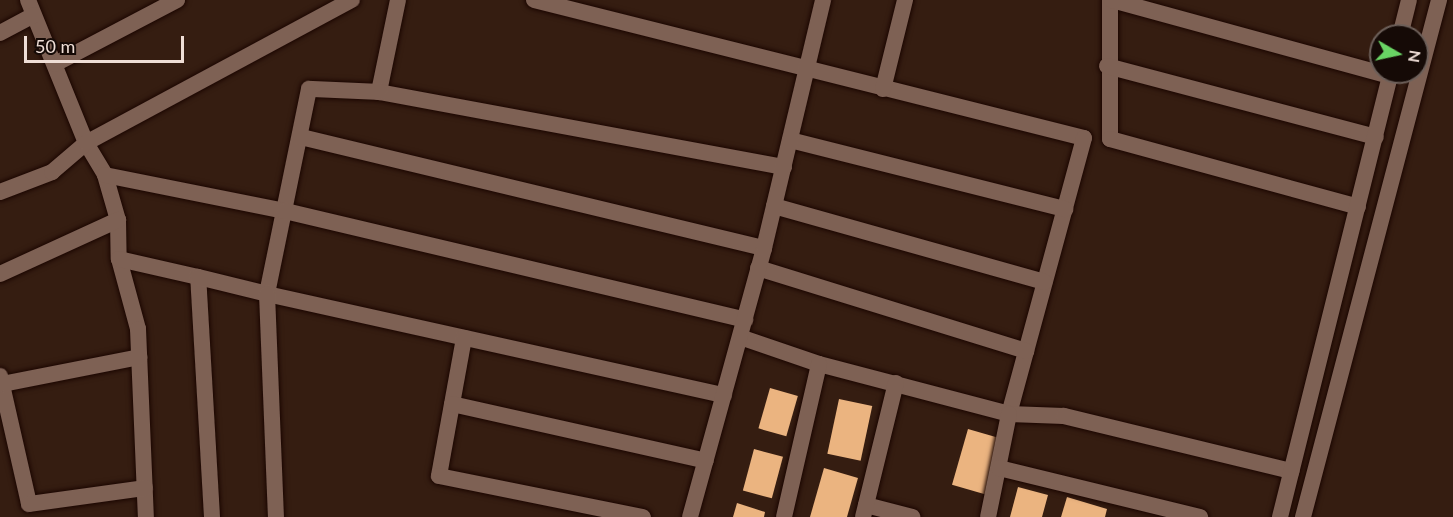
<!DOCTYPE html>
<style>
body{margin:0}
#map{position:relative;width:1453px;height:517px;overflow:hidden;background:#351d11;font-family:Lato,sans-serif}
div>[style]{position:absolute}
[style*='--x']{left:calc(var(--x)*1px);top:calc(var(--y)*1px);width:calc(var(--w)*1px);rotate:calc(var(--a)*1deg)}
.building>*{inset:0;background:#ebb480;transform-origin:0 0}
.roads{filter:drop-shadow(0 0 2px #1b0600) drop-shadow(0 0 2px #1b0600)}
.minor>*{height:16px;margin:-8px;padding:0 8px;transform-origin:8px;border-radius:8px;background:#7e6154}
.tertiary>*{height:16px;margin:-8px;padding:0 8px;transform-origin:8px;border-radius:8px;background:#7e6154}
span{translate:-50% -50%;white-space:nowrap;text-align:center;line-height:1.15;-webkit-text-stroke:6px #150a06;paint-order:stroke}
.north{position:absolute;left:1369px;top:24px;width:60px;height:60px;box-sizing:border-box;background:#150a06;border:2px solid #6c5f59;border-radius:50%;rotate:99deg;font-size:16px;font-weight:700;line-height:24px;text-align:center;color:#efded6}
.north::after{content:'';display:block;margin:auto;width:21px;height:27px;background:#69d464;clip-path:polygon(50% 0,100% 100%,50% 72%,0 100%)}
.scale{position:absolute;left:24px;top:36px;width:160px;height:27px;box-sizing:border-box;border:3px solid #efded6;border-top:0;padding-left:8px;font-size:18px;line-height:21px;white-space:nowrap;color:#efded6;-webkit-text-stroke:4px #150a06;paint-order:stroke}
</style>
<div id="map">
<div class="building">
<div style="left:770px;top:388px;width:29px;height:42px;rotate:16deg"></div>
<div style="left:839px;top:399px;width:34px;height:56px;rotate:12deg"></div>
<div style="left:968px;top:429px;width:36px;height:58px;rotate:16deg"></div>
<div style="left:754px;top:449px;width:30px;height:43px;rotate:15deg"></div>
<div style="clip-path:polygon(824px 468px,858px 478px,847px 517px,810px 517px)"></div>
<div style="clip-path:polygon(1018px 487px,1048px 495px,1042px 517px,1010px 517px)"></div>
<div style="clip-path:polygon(1067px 497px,1107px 509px,1105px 517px,1061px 517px)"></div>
<div style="clip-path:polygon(737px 503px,765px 512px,764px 517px,733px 517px)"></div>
</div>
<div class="roads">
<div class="minor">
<div style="--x:28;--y:0;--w:154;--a:67.9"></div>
<div style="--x:86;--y:143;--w:37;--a:59"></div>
<div style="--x:105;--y:175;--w:47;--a:73.9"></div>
<div style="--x:118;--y:220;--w:39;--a:89"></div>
<div style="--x:119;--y:259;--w:73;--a:74.8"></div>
<div style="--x:138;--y:329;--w:188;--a:87.6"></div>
<div style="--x:398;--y:0;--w:94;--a:101.7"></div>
<div style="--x:379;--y:92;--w:412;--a:10.5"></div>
<div style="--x:534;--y:0;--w:567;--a:14.09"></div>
<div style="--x:1084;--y:138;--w:286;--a:105.2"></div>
<div style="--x:1009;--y:414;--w:55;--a:2.1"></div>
<div style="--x:1064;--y:416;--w:234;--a:13.6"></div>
<div style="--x:1110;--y:0;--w:139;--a:90"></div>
<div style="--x:1110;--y:139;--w:257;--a:15.3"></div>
<div style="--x:1112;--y:0;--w:288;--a:15.3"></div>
<div style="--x:0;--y:33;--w:38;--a:-28"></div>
<div style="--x:55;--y:64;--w:138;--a:-27.7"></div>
<div style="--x:1107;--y:66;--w:278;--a:14.8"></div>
<div style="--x:883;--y:89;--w:92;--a:-76.1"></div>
<div style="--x:379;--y:92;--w:70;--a:-177.5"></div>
<div style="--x:309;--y:89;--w:209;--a:101.6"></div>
<div style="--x:267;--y:294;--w:468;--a:12.5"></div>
<div style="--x:301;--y:137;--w:476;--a:13.5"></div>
<div style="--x:790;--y:140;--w:284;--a:14.1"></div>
<div style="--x:105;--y:175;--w:184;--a:11.3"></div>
<div style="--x:285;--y:211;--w:473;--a:13.3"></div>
<div style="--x:0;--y:192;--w:56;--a:-21"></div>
<div style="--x:52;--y:172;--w:45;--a:-40.5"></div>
<div style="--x:86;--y:143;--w:302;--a:-28.3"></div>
<div style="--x:774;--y:206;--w:281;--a:15.7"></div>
<div style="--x:119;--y:259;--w:81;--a:12.8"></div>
<div style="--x:758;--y:268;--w:281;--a:17.2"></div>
<div style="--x:0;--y:274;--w:130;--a:-24.6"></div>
<div style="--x:740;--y:337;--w:83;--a:18.9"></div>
<div style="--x:819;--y:364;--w:196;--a:14.7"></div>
<div style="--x:1009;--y:414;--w:105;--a:101.5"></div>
<div style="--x:464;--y:338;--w:140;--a:100.3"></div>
<div style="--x:439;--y:476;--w:208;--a:11.4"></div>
<div style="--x:0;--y:376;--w:131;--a:77.2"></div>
<div style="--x:29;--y:504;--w:117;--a:-7.9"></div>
<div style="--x:2;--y:384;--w:140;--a:-11.1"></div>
<div style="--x:452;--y:404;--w:260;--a:12.6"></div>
<div style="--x:999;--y:468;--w:207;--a:13.7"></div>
<div style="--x:866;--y:505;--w:48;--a:14.6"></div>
<div style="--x:212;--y:517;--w:240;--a:-93.3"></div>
<div style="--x:198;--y:277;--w:71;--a:13.8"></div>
<div style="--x:267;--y:294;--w:223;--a:87.7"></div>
<div style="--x:690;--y:517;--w:279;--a:-74.6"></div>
<div style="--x:764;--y:248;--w:255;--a:-76.6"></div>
<div style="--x:784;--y:517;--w:157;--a:-77.1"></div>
<div style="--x:863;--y:517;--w:138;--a:-76.2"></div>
</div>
<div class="tertiary">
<div style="--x:1400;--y:36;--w:37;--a:-76"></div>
<div style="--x:1280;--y:517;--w:459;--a:-76"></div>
<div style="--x:1303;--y:517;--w:535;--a:-75.26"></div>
</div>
</div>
<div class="north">N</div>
<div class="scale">50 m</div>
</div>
